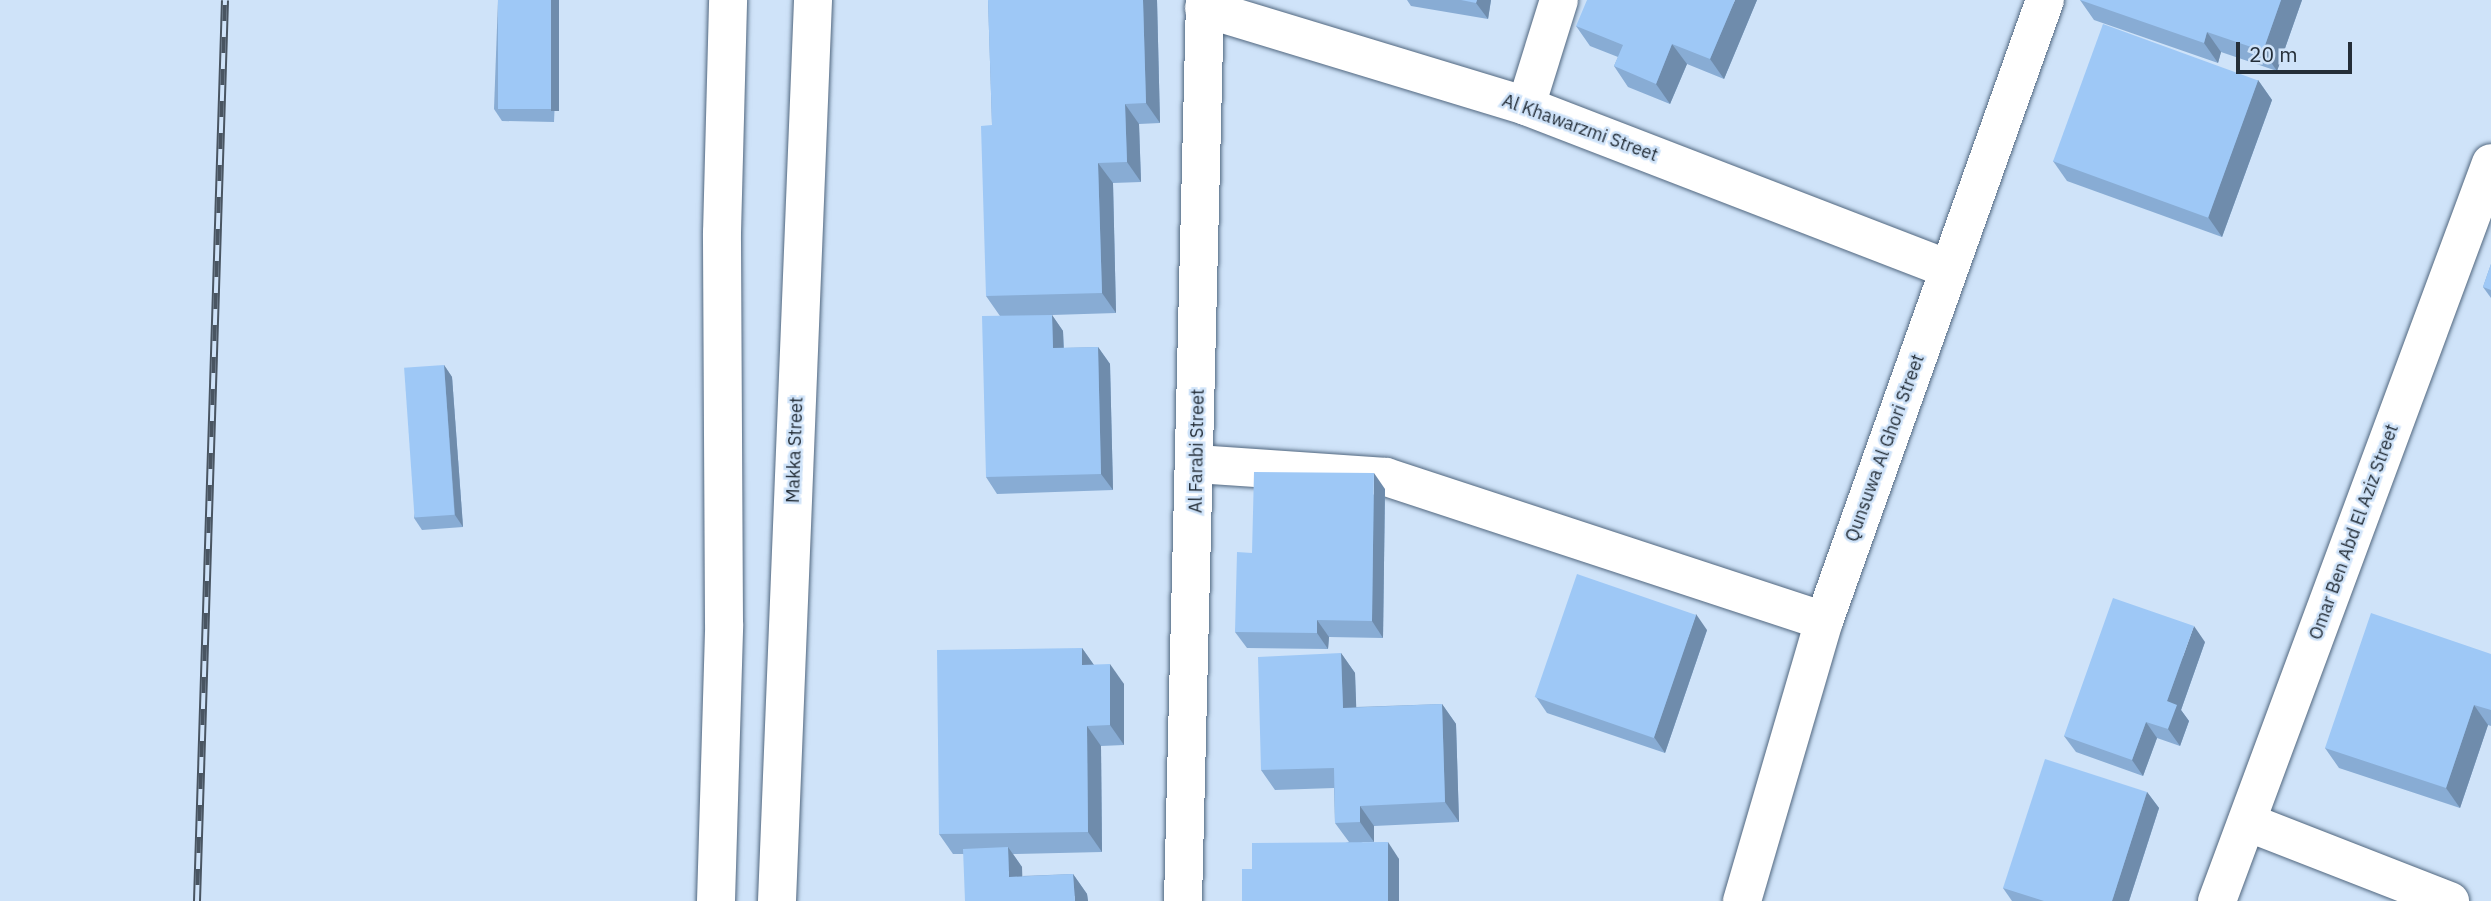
<!DOCTYPE html>
<style>
body{margin:0}
#map{position:relative;width:2491px;height:901px;overflow:hidden;background:#cfe3f9;font-family:"IBM Plex Sans",sans-serif}
div>[style]{position:absolute}
[style*='--x']{left:calc(var(--x)*1px);top:calc(var(--y)*1px);width:calc(var(--w)*1px);rotate:calc(var(--a)*1deg)}
.roads{filter:drop-shadow(0 0 2px #51677f) drop-shadow(0 0 2px #51677f)}
.street>*{height:38px;margin:-19px;padding:0 19px;transform-origin:19px;border-radius:19px;background:#fff}
.primary>*{height:38px;margin:-19px;padding:0 19px;transform-origin:19px;border-radius:19px;background:#fff}
.rail>*{height:8px;margin-top:-4px;transform-origin:0;background:repeating-linear-gradient(90deg,#cfe3f9 0 16px,#495562 0 32px);box-sizing:border-box;border-block:2px solid #495562}
.wall>*{inset:0;background:#88acd4}
.shaded-wall>*{inset:0;background:#6f8cac;transform-origin:0 0}
.building>*{inset:0;background:#9ec8f6;transform-origin:0 0}
span{translate:-50% -50%;white-space:nowrap;text-align:center;line-height:1.15;-webkit-text-stroke:5px #cfe3f9;paint-order:stroke}
.street-label{font-size:18px;color:#242e38}
.scale{position:absolute;left:2236px;top:42px;width:116px;height:32px;box-sizing:border-box;border:4px solid #242e38;border-top:0;padding-left:9px;font-size:21px;line-height:24px;white-space:nowrap;color:#242e38;-webkit-text-stroke:5px #cfe3f9;paint-order:stroke}
</style>
<div id="map">
<div class="roads">
<div class="street">
<div style="--x:1204;--y:8;--w:337;--a:16.9"></div>
<div style="--x:1526;--y:106;--w:453;--a:21.1"></div>
<div style="--x:1526;--y:106;--w:111;--a:-72.7"></div>
<div style="--x:1197;--y:464;--w:189;--a:3.9"></div>
<div style="--x:1386;--y:477;--w:461;--a:18.2"></div>
<div style="--x:2247;--y:822;--w:218;--a:21.3"></div>
<div style="--x:1183;--y:901;--w:901;--a:-88.6"></div>
<div style="--x:1742;--y:901;--w:292;--a:-73.7"></div>
<div style="--x:1824;--y:621;--w:659;--a:-70.41"></div>
<div style="--x:2217;--y:901;--w:787;--a:-69.63"></div>
</div>
<div class="primary">
<div style="--x:716;--y:901;--w:277;--a:-88.3"></div>
<div style="--x:724;--y:624;--w:391;--a:-90.3"></div>
<div style="--x:722;--y:233;--w:233;--a:-88.5"></div>
<div style="--x:777;--y:901;--w:902;--a:-87.71"></div>
</div>
</div>
<div class="rail">
<div style="--x:197;--y:901;--w:901;--a:-88.22"></div>
</div>
<div class="wall">
<div style="clip-path:polygon(498px 0,559px 0,554px 122px,502px 121px,494px 109px)"></div>
<div style="clip-path:polygon(988px 0,1157px 0,1160px 123px,1139px 124px,1141px 182px,1113px 183px,1116px 313px,1052px 315px,1063px 331px,1064px 348px,1098px 347px,1110px 364px,1113px 490px,997px 494px,986px 477px,1000px 316px,986px 296px,992px 125px)"></div>
<div style="clip-path:polygon(1407px 0,1491px 0,1488px 19px,1411px 6px)"></div>
<div style="clip-path:polygon(1757px 0,1724px 79px,1687px 64px,1670px 104px,1628px 87px,1614px 66px,1618px 57px,1590px 46px,1576px 26px)"></div>
<div style="clip-path:polygon(2080px 0,2302px 0,2277px 71px,2221px 52px,2218px 63px,2094px 20px)"></div>
<div style="clip-path:polygon(2258px 80px,2272px 100px,2222px 237px,2067px 181px,2053px 161px)"></div>
<div style="clip-path:polygon(2491px 264px,2491px 298px,2483px 287px)"></div>
<div style="clip-path:polygon(444px 365px,452px 377px,463px 527px,422px 530px,414px 518px)"></div>
<div style="clip-path:polygon(1385px 489px,1383px 638px,1329px 637px,1328px 649px,1247px 648px,1235px 632px,1252px 553px)"></div>
<div style="clip-path:polygon(1707px 630px,1665px 753px,1547px 713px,1536px 697px)"></div>
<div style="clip-path:polygon(2205px 642px,2181px 710px,2189px 721px,2180px 746px,2157px 738px,2143px 776px,2076px 752px,2064px 736px)"></div>
<div style="clip-path:polygon(1082px 648px,1094px 665px,1124px 684px,1124px 745px,1101px 746px,1102px 852px,1013px 854px,1022px 867px,1022px 876px,1073px 874px,1087px 894px,1088px 901px,963px 854px,953px 854px,939px 834px)"></div>
<div style="clip-path:polygon(1341px 653px,1355px 673px,1356px 707px,1442px 704px,1456px 724px,1459px 822px,1374px 826px,1374px 842px,1361px 842px,1399px 859px,1252px 869px,1349px 842px,1335px 823px,1334px 788px,1275px 790px,1261px 770px)"></div>
<div style="clip-path:polygon(2491px 654px,2491px 726px,2488px 725px,2460px 808px,2339px 768px,2325px 748px)"></div>
<div style="clip-path:polygon(2147px 792px,2159px 808px,2129px 901px,2012px 901px,2003px 888px)"></div>
</div>
<div class="shaded-wall">
<div style="left:551px;top:0;width:8px;height:111px"></div>
<div style="clip-path:polygon(1143px 0,1157px 0,1160px 123px,1146px 103px)"></div>
<div style="clip-path:polygon(1477px 0,1491px 0,1488px 19px,1476px 3px)"></div>
<div style="clip-path:polygon(1735px 0,1757px 0,1724px 79px,1710px 59px)"></div>
<div style="clip-path:polygon(2281px 0,2302px 0,2277px 71px,2263px 51px)"></div>
<div style="clip-path:polygon(2207px 32px,2221px 52px,2218px 63px,2204px 43px)"></div>
<div style="clip-path:polygon(1672px 44px,1687px 64px,1670px 104px,1656px 84px)"></div>
<div style="clip-path:polygon(2258px 80px,2272px 100px,2222px 237px,2208px 217px)"></div>
<div style="clip-path:polygon(1125px 104px,1139px 124px,1141px 182px,1127px 162px)"></div>
<div style="clip-path:polygon(1098px 163px,1113px 183px,1116px 313px,1102px 293px)"></div>
<div style="clip-path:polygon(1052px 315px,1063px 331px,1064px 364px,1053px 348px)"></div>
<div style="clip-path:polygon(1098px 347px,1110px 364px,1113px 490px,1101px 474px)"></div>
<div style="clip-path:polygon(444px 365px,452px 377px,463px 527px,455px 515px)"></div>
<div style="clip-path:polygon(1374px 473px,1385px 489px,1383px 638px,1372px 621px)"></div>
<div style="clip-path:polygon(1696px 614px,1707px 630px,1665px 753px,1654px 737px)"></div>
<div style="clip-path:polygon(1317px 620px,1329px 637px,1328px 649px,1317px 633px)"></div>
<div style="clip-path:polygon(2194px 626px,2205px 642px,2181px 710px,2189px 721px,2180px 746px,2168px 729px,2167px 701px)"></div>
<div style="clip-path:polygon(1082px 648px,1096px 668px,1082px 665px)"></div>
<div style="clip-path:polygon(1341px 653px,1355px 673px,1357px 728px,1343px 708px)"></div>
<div style="clip-path:polygon(1110px 664px,1124px 684px,1124px 745px,1110px 725px)"></div>
<div style="clip-path:polygon(1442px 704px,1456px 724px,1459px 822px,1445px 802px)"></div>
<div style="clip-path:polygon(2474px 705px,2488px 725px,2460px 808px,2446px 788px)"></div>
<div style="clip-path:polygon(2146px 722px,2157px 738px,2143px 776px,2132px 760px)"></div>
<div style="clip-path:polygon(1087px 726px,1101px 746px,1102px 852px,1088px 832px)"></div>
<div style="clip-path:polygon(2147px 792px,2159px 808px,2129px 901px,2112px 901px)"></div>
<div style="clip-path:polygon(1360px 806px,1374px 826px,1374px 842px,1360px 822px)"></div>
<div style="clip-path:polygon(1388px 842px,1399px 859px,1399px 901px,1388px 901px)"></div>
<div style="clip-path:polygon(1008px 847px,1022px 867px,1023px 897px,1009px 877px)"></div>
<div style="clip-path:polygon(1073px 874px,1087px 894px,1088px 901px,1075px 901px)"></div>
</div>
<div class="building">
<div style="left:498px;top:0;width:53px;height:109px"></div>
<div style="clip-path:polygon(988px 0,1143px 0,1146px 103px,1125px 104px,1127px 162px,1098px 163px,1102px 293px,986px 296px,981px 126px,992px 125px)"></div>
<div style="clip-path:polygon(1461px 0,1477px 0,1476px 3px)"></div>
<div style="clip-path:polygon(1587px 0,1735px 0,1710px 59px,1672px 44px,1656px 84px,1614px 66px,1623px 45px,1576px 26px)"></div>
<div style="clip-path:polygon(2080px 0,2281px 0,2263px 51px,2207px 32px,2204px 43px)"></div>
<div style="left:2103px;top:24px;width:165px;height:146px;rotate:20deg"></div>
<div style="clip-path:polygon(2491px 264px,2491px 290px,2483px 287px)"></div>
<div style="clip-path:polygon(1052px 315px,1053px 348px,1098px 347px,1101px 474px,986px 477px,982px 316px)"></div>
<div style="left:444px;top:365px;width:150px;height:40px;rotate:86deg"></div>
<div style="clip-path:polygon(1254px 472px,1374px 473px,1372px 621px,1317px 620px,1317px 633px,1235px 632px,1237px 552px,1252px 553px)"></div>
<div style="left:1577px;top:574px;width:126px;height:130px;rotate:19deg"></div>
<div style="clip-path:polygon(2113px 598px,2194px 626px,2167px 701px,2177px 705px,2168px 729px,2146px 722px,2132px 760px,2064px 736px)"></div>
<div style="clip-path:polygon(2371px 613px,2491px 654px,2491px 710px,2474px 705px,2446px 788px,2325px 748px)"></div>
<div style="clip-path:polygon(1082px 648px,1082px 665px,1110px 664px,1110px 725px,1087px 726px,1088px 832px,939px 834px,937px 650px)"></div>
<div style="clip-path:polygon(1341px 653px,1343px 708px,1442px 704px,1445px 802px,1360px 806px,1360px 822px,1335px 823px,1334px 768px,1261px 770px,1258px 657px)"></div>
<div style="clip-path:polygon(2045px 759px,2147px 792px,2112px 901px,2044px 901px,2003px 888px)"></div>
<div style="clip-path:polygon(1388px 842px,1388px 901px,1242px 901px,1242px 869px,1252px 869px,1252px 843px)"></div>
<div style="clip-path:polygon(1008px 847px,1009px 877px,1073px 874px,1075px 901px,965px 901px,963px 849px)"></div>
</div>
<div class="street-label">
<span style="left:1580px;top:128px;rotate:20deg">Al Khawarzmi Street</span>
<span style="left:1885px;top:448px;rotate:-70deg">Qunsuwa Al Ghori Street</span>
<span style="left:795px;top:450px;rotate:-88deg">Makka Street</span>
<span style="left:1197px;top:451px;rotate:-89deg">Al Farabi Street</span>
<span style="left:2354px;top:532px;rotate:-70deg">Omar Ben Abd El Aziz Street</span>
</div>
<div class="scale">20 m</div>
</div>
